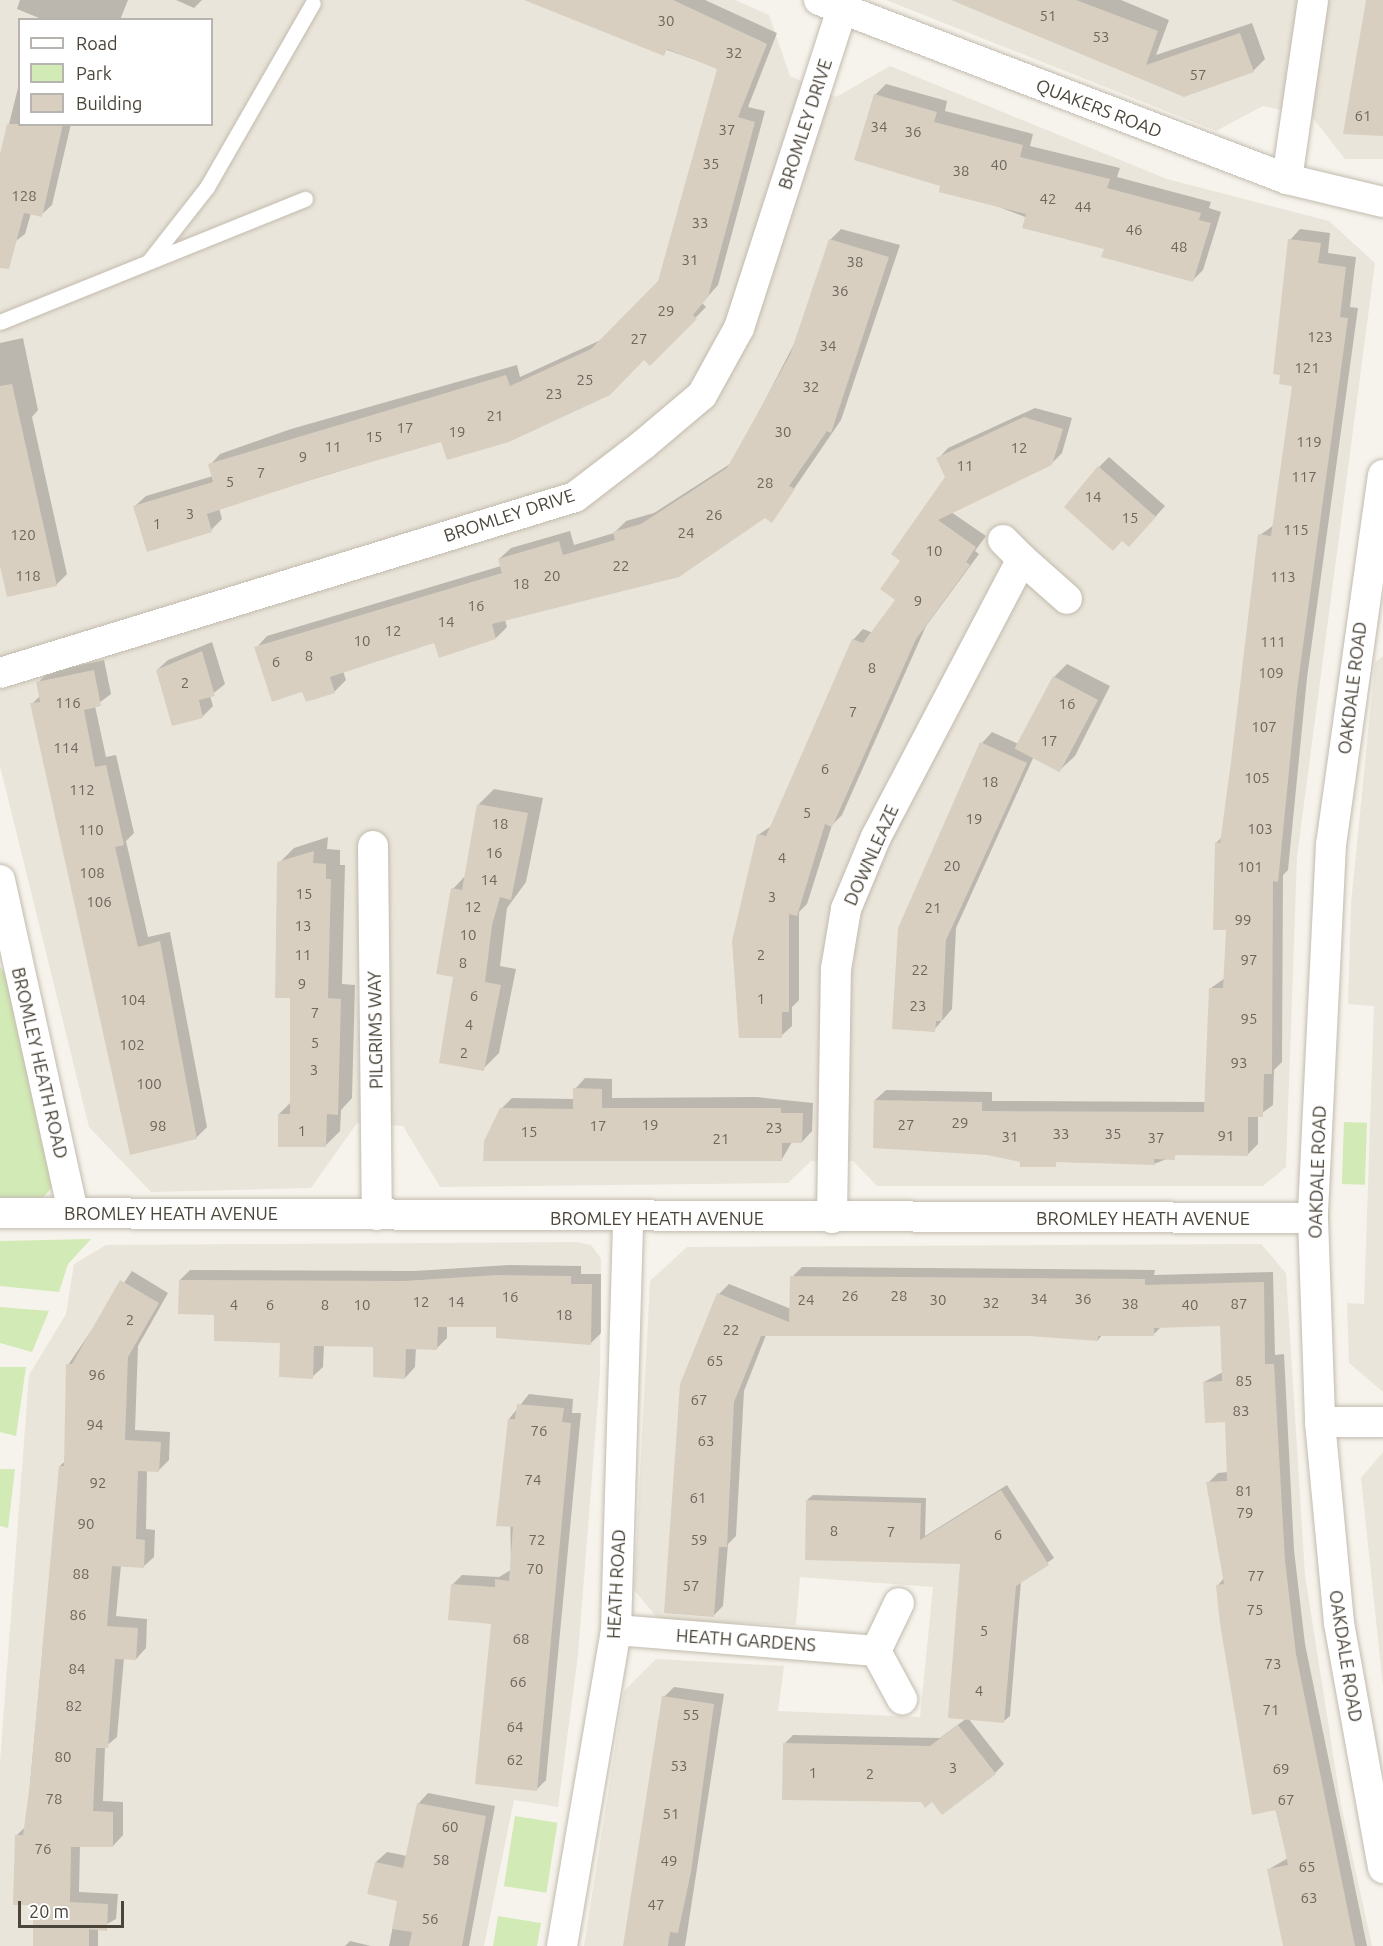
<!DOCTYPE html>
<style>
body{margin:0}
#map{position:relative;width:1383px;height:1946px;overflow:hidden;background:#f6f3ec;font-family:Ubuntu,sans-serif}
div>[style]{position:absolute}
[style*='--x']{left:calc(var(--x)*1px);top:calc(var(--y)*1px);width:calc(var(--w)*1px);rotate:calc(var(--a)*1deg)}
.residential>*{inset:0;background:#eae5da}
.green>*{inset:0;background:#d2eab5;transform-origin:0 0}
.shadow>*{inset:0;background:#0003}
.building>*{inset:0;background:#d8cfc1;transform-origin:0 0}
.roads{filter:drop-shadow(0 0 2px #c2bbae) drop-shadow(0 0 2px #c2bbae)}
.lane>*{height:15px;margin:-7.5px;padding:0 7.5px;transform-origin:7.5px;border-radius:7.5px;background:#fff}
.street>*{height:30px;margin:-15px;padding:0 15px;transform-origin:15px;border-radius:15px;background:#fff}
span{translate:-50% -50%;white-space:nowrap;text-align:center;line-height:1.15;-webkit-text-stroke:5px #fff;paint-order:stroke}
.number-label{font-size:15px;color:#6e675b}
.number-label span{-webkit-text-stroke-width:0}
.street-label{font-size:18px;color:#4b4439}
.legend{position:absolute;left:18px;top:18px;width:195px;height:108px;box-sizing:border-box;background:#fff;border:2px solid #b7b4b0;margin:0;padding:8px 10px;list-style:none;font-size:18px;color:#4b4439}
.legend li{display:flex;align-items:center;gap:12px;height:30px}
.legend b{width:30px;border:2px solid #b7b4b0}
.scale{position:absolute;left:18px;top:1901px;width:106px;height:27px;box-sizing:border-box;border:3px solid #4b4439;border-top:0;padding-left:8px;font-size:18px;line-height:21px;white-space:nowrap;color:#4b4439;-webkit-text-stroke:4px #fff;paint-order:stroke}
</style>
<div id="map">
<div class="residential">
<div style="clip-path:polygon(evenodd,0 0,735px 0,769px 15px,790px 76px,836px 97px,890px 66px,1167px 179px,1329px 221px,1375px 263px,1297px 857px,1286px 1167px,1263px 1186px,877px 1186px,853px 1161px,811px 1161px,788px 1183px,440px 1187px,403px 1126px,357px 1123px,311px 1188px,151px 1192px,89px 1127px,0 766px,0 0,20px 20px,212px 20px,212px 124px,20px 124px,20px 20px)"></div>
<div style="clip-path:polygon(886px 0,1383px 0,1383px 159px,1345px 159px,1312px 117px,1263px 106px,1216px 131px)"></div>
<div style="clip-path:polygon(1383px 656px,1383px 1392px,1349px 1363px,1347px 1303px,1364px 1304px,1374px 1006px,1348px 1004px,1351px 903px,1375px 663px)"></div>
<div style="clip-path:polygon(576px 1242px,591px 1245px,601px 1258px,600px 1374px,578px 1655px,558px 1807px,514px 1800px,484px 1946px,0 1946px,0 1762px,29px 1375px,66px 1314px,74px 1264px,106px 1245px)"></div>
<div style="clip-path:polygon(1261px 1244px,1286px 1273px,1305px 1575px,1341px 1805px,1372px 1946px,584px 1946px,624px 1691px,656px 1659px,784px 1666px,778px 1711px,920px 1717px,933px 1587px,800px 1577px,796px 1625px,660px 1621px,634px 1590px,650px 1281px,687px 1247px)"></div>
<div style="clip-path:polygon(1383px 1452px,1383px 1687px,1361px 1478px)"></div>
</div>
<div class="green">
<div style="clip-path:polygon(0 967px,14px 986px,56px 1183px,39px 1202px,0 1201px)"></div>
<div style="left:1344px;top:1122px;width:23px;height:62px;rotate:2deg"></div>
<div style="clip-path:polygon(91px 1239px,68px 1264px,59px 1292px,0 1286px,0 1241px)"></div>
<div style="clip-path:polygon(0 1307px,49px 1311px,32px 1352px,0 1343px)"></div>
<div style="clip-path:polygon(0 1367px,26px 1367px,16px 1436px,0 1432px)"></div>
<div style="clip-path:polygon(0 1469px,15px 1469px,8px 1528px,0 1526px)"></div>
<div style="left:515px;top:1816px;width:43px;height:71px;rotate:9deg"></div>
<div style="clip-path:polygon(498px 1916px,541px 1923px,537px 1946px,493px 1946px)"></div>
</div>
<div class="shadow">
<div style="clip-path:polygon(20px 0,128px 0,120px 20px,44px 20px,17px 9px)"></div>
<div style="clip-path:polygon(176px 0,202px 0,194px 8px)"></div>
<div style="clip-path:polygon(526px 0,705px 0,777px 33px,748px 107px,765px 111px,718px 285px,702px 303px,706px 307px,650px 364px,645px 358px,442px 440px,219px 508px,222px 519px,211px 530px,135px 506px,146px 496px,213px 476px,210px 465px,220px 454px,291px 429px,517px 365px,520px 377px,603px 339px,659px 282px,718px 68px)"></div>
<div style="clip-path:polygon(954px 0,1121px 0,1169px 20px,1156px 55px,1252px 23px,1265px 59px,1253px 71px,1184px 96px)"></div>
<div style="clip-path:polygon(20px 80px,20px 124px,71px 124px,52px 205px,41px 215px,31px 213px,25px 234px,0 253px,0 160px)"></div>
<div style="clip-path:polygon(886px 84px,947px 101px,945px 111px,1033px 134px,1030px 146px,1120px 168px,1117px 177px,1211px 202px,1209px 208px,1221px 212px,1203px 270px,1192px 281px,942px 185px,875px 95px)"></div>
<div style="clip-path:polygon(841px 229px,900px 245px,841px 420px,772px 521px,765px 517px,505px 620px,507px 627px,496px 638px,435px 641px,343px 671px,346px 680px,335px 691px,307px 700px,303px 690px,256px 648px,267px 636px,501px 566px,499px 559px,511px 548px,570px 531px,574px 545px,614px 533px,626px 521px,654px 513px,733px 462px,808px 317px,830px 240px)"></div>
<div style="clip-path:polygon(1300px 229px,1330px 233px,1328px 253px,1356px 257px,1350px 307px,1358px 308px,1307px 678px,1288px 870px,1283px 875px,1282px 1062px,1274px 1070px,1273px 1105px,1258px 1116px,1258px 1144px,1247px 1155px,1179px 1154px,1154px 1164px,1021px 1161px,875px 1100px,886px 1090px,992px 1092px,992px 1101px,1206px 1102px,1211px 988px,1225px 978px,1227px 929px,1216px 843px,1222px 837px,1260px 535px,1274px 525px,1294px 385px,1290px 240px)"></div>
<div style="clip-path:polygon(23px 338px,38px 410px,32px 417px,67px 574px,56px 585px,0 558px,0 343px)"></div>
<div style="clip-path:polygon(1035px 408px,1072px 418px,1062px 453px,1051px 464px,951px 512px,986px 536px,975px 551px,979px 554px,926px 626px,842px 815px,832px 825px,807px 904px,799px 912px,799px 1000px,792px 1007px,792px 1026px,781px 1036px,758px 835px,773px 825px,853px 640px,863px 629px,873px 633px,897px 600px,902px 560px,947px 477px,938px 459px,948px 448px)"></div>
<div style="clip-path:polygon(1109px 457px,1165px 506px,1139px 535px,1099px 467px)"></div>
<div style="clip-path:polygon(212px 642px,225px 684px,210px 696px,213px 706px,203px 716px,173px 725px,157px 670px,168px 660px)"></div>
<div style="clip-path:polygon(104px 660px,111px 694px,95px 706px,106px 757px,116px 755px,134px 833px,126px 841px,148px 937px,170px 932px,207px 1127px,196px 1138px,131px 1153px,32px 704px,40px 696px,38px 683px,48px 672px)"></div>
<div style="clip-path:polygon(1067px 664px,1110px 686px,1075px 756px,1061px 769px,1034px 756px,956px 928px,952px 1009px,934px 1030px,899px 928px,982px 743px,992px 732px,1021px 745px,1054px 677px)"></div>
<div style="clip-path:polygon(494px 789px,543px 798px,526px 882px,507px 908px,500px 966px,516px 969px,499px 1053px,483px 1069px,455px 976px,453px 889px,466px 875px,479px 804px)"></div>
<div style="clip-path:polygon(328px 837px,327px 849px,340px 850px,340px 865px,345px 865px,342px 984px,355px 985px,352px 1098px,341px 1110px,340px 1131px,326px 1145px,279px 1114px,291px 1102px,292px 997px,279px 863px,294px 848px)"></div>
<div style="clip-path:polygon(585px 1078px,612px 1079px,612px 1098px,756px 1097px,813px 1103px,812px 1131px,802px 1142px,792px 1142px,782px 1159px,501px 1109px,512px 1098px,575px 1099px,575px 1089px)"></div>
<div style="clip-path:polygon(509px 1265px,581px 1266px,581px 1274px,601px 1274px,601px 1333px,590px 1344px,497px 1325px,447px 1325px,447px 1338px,437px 1348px,416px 1347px,415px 1367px,405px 1378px,375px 1346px,324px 1345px,323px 1367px,312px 1377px,282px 1341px,216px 1314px,180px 1280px,190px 1270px,415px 1271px)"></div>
<div style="clip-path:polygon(802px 1267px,1155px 1270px,1154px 1275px,1273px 1272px,1275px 1355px,1284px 1354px,1294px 1550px,1305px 1644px,1367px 1946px,1307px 1946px,1269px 1869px,1288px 1858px,1218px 1585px,1224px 1578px,1208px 1483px,1218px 1473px,1228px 1472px,1226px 1421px,1204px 1382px,1223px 1372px,1222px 1325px,1162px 1326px,1153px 1335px,1103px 1334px,1098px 1340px,1028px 1334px,766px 1335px,744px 1391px,736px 1536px,728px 1544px,723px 1606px,713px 1616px,719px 1294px,729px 1284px,791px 1309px,792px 1277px)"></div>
<div style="clip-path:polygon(132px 1271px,168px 1293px,138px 1346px,135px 1430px,170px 1432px,169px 1460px,159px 1470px,147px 1470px,146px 1529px,155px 1530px,154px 1557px,143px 1567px,121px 1565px,116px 1616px,147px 1619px,146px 1648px,136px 1659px,124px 1658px,117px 1737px,105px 1747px,103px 1801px,123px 1802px,123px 1835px,113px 1846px,80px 1846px,79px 1892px,118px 1894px,116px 1919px,98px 1929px,98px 1946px,34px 1946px,35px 1904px,17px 1835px,26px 1826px,60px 1466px,65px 1461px,68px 1365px)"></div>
<div style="clip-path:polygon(529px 1394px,573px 1399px,572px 1413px,581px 1413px,546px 1780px,536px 1790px,493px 1622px,452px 1585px,462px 1575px,499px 1577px,511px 1570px,509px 1419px)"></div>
<div style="clip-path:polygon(1007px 1485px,1054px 1558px,1021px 1581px,1010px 1716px,1004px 1721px,968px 1718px,1004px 1764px,995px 1773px,921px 1800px,784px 1744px,793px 1735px,940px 1738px,967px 1718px,962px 1563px,807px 1500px,813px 1495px,926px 1498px,925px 1536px)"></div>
<div style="clip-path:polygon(674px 1687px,724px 1694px,685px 1946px,624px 1946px,664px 1697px)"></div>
<div style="clip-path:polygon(428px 1793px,495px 1806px,469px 1946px,389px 1946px,398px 1900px,376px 1862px,387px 1852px,407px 1856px,418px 1804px)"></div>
<div style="clip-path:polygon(350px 1941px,371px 1946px,345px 1946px)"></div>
</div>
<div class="building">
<div style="clip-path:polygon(524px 0,673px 0,767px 44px,738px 117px,755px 122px,708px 297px,693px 315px,697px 319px,650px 366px,644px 360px,610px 395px,509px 442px,447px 460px,441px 442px,326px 475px,207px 514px,212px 532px,147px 552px,133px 506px,213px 482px,208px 464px,506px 375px,510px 386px,591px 349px,658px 281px,717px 69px,667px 49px,664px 56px)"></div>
<div style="clip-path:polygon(951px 0,1076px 0,1158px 31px,1146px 65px,1240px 33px,1254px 72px,1184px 97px)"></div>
<div style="clip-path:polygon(1366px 0,1383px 0,1383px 136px,1343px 134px)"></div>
<div style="clip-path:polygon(874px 94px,937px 112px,934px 122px,1023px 145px,1020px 157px,1110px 179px,1107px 188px,1201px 213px,1199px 220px,1211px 223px,1193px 282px,1101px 257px,1104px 249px,1022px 228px,1026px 214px,939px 192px,940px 186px,854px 160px)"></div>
<div style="clip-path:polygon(7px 124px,63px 124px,42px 217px,24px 213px,9px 269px,0 268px,0 154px)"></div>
<div style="clip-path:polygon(829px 239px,889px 257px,831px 433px,827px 431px,789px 486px,795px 489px,772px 523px,765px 518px,679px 577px,492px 624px,496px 639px,439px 658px,434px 643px,330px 677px,335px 693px,306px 702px,302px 692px,272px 702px,254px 647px,502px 573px,498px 559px,559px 541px,563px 555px,615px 540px,613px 532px,641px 524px,727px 468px,790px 355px)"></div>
<div style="clip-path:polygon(1288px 239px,1321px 243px,1318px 263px,1346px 267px,1340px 317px,1348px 318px,1297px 690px,1278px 882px,1273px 881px,1272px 1074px,1264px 1074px,1263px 1117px,1248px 1117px,1248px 1156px,1175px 1155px,1175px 1160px,1154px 1159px,1155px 1165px,1056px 1162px,1056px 1167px,1020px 1167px,1020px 1162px,987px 1155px,873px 1148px,874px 1100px,982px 1102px,982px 1111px,1204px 1112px,1209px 988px,1223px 988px,1226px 930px,1213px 930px,1215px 842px,1220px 843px,1231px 762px,1258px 534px,1271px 536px,1292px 386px,1279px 384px,1280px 375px,1273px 374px)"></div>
<div style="clip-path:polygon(12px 384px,57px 586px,7px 597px,0 566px,0 386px)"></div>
<div style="clip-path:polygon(1024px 417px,1063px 429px,1052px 465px,938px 520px,976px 547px,966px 562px,970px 565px,916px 639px,832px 827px,825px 824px,797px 916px,789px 914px,789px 1012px,782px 1012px,782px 1038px,739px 1038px,732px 941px,757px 834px,766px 836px,852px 639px,863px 643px,895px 600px,880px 589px,900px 561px,891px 554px,945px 477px,936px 458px)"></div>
<div style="clip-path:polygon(1098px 466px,1156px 517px,1129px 547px,1122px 541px,1113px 551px,1064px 507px)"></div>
<div style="clip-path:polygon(202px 651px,215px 696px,199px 700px,203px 718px,172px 726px,156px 670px)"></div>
<div style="clip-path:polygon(94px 670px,101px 706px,84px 710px,95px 767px,106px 765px,124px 845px,115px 847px,138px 947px,160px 941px,197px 1139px,130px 1155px,30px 703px,40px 702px,36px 682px)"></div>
<div style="left:1053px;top:676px;width:51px;height:82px;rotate:28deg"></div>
<div style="clip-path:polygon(980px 742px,1027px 763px,946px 940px,942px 1021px,936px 1021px,935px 1032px,892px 1029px,898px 928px)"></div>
<div style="clip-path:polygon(477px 804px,528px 813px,511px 900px,500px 897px,492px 925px,485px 982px,501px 985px,484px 1071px,439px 1063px,453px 977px,436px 974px,451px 888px,462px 890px)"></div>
<div style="clip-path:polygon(314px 851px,313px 863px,326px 864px,326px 879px,331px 879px,328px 998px,341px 999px,338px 1115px,327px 1114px,326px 1147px,278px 1147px,278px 1114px,290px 1114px,290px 998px,275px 998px,277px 862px)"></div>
<div style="clip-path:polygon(573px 1088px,602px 1089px,602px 1108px,781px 1108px,781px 1113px,803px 1113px,802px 1143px,782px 1143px,782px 1161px,483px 1161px,484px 1141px,500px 1108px,573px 1109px)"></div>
<div style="clip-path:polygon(497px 1275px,571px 1276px,571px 1284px,592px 1284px,591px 1345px,496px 1338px,496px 1327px,438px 1327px,437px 1350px,406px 1349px,405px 1379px,373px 1377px,373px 1347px,314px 1346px,313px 1379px,279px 1377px,280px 1343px,214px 1341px,214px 1315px,178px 1314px,179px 1280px,404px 1281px)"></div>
<div style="clip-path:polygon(790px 1276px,1145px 1279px,1145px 1285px,1264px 1282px,1265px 1364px,1274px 1364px,1285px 1561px,1296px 1654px,1355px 1946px,1283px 1946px,1267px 1869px,1288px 1865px,1276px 1810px,1252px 1815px,1220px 1624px,1216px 1585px,1224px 1584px,1206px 1482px,1227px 1481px,1225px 1422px,1205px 1423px,1203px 1382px,1222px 1381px,1220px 1326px,1154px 1328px,1154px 1336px,1098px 1336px,1098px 1341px,1028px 1336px,761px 1336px,734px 1402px,727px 1547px,719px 1547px,714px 1617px,664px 1613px,680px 1384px,717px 1293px,789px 1322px)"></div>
<div style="clip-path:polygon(120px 1280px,159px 1303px,128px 1357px,125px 1440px,161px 1442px,159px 1472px,138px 1471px,136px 1539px,145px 1540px,144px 1568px,112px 1566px,107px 1626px,138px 1628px,136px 1660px,115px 1659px,108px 1748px,96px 1748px,93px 1811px,113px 1812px,113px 1847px,71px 1847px,70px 1902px,108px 1904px,107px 1931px,89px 1929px,89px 1946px,33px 1946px,33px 1905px,13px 1905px,15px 1835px,23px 1835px,30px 1784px,59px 1466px,64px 1466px,66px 1364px,72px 1364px)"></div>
<div style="clip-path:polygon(517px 1404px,564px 1408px,562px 1422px,571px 1423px,537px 1791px,475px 1784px,491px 1624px,448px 1620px,451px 1584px,495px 1587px,495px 1579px,509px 1581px,513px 1527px,496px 1526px,508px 1419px,515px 1419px)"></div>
<div style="clip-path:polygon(1001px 1490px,1049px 1565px,1016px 1586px,1004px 1723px,948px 1718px,960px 1564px,805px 1560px,806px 1500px,921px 1503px,920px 1540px)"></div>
<div style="clip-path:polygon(662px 1696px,714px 1704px,691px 1872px,678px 1933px,670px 1932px,668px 1946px,623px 1946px)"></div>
<div style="clip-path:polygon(958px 1725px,996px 1774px,942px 1815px,932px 1802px,925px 1808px,921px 1802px,782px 1800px,783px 1743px,930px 1746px)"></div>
<div style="clip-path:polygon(417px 1803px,486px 1816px,462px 1946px,409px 1946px,412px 1932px,392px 1929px,397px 1901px,367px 1894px,375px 1862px,403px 1868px)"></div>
</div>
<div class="roads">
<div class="lane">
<div style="--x:149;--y:261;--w:94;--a:-51.9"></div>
<div style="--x:207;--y:187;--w:212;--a:-60.1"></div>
<div style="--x:0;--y:322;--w:329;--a:-22"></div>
</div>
<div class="street">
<div style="--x:819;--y:0;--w:501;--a:20.93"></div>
<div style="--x:1287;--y:179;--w:99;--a:13.5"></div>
<div style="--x:1287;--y:179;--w:181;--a:-81.7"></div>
<div style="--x:1383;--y:475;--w:373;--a:98"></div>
<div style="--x:1331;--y:844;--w:374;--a:92.8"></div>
<div style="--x:1313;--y:1218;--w:204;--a:88"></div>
<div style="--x:1320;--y:1422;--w:202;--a:84.6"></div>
<div style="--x:1339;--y:1623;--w:249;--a:79.8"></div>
<div style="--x:1003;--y:540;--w:27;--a:45"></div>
<div style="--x:0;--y:673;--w:601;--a:-17.02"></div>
<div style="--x:575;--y:497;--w:87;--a:-37.5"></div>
<div style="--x:644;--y:444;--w:76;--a:-40.2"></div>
<div style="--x:702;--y:395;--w:77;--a:-61.1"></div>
<div style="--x:739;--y:328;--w:334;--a:-72.1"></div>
<div style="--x:373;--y:846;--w:369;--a:89.4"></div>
<div style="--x:0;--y:880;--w:340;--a:77.6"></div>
<div style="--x:0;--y:1213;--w:1313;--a:0.22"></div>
<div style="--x:832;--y:1218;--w:249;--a:-89.1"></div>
<div style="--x:836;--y:969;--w:61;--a:-80.5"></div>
<div style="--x:846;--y:909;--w:78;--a:-67.4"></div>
<div style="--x:876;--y:837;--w:314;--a:-62.3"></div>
<div style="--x:1022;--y:559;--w:60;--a:41.6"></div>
<div style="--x:1320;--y:1422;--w:63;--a:0"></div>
<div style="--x:616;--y:1630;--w:261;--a:4.6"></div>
<div style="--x:876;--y:1651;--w:53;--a:-64.4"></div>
<div style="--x:876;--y:1651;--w:55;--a:61.6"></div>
<div style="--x:562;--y:1946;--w:321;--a:-80.3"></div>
<div style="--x:616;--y:1630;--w:411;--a:-88.3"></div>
</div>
</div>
<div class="number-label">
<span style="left:1048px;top:16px">51</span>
<span style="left:666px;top:21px">30</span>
<span style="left:1101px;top:37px">53</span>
<span style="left:734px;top:53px">32</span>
<span style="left:1198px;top:75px">57</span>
<span style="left:1363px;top:116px">61</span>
<span style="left:879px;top:127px">34</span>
<span style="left:727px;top:130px">37</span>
<span style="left:913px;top:132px">36</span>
<span style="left:711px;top:164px">35</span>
<span style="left:999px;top:165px">40</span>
<span style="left:961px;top:171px">38</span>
<span style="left:24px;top:196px">128</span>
<span style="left:1048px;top:199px">42</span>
<span style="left:1083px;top:207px">44</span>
<span style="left:700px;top:223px">33</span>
<span style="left:1134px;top:230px">46</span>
<span style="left:1179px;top:247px">48</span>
<span style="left:690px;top:260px">31</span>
<span style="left:855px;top:262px">38</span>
<span style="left:840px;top:291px">36</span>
<span style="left:666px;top:311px">29</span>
<span style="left:1320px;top:337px">123</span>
<span style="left:639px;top:339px">27</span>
<span style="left:828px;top:346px">34</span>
<span style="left:1307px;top:368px">121</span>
<span style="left:585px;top:380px">25</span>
<span style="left:811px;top:387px">32</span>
<span style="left:554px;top:394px">23</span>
<span style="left:495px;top:416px">21</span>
<span style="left:405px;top:428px">17</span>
<span style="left:457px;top:432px">19</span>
<span style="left:783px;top:432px">30</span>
<span style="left:374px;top:437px">15</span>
<span style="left:1309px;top:442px">119</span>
<span style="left:333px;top:447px">11</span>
<span style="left:1019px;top:448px">12</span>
<span style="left:303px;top:457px">9</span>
<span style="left:965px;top:466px">11</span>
<span style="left:261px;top:473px">7</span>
<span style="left:1304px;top:477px">117</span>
<span style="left:230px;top:482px">5</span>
<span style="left:765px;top:483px">28</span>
<span style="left:1093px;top:497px">14</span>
<span style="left:190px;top:514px">3</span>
<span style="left:714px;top:515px">26</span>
<span style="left:1130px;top:518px">15</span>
<span style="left:157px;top:524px">1</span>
<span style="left:1296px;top:530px">115</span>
<span style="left:686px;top:533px">24</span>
<span style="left:23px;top:535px">120</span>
<span style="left:934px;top:551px">10</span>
<span style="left:621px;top:566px">22</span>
<span style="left:28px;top:576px">118</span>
<span style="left:552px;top:576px">20</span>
<span style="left:1283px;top:577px">113</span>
<span style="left:521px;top:584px">18</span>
<span style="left:918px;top:601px">9</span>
<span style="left:476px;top:606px">16</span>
<span style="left:446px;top:622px">14</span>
<span style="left:393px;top:631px">12</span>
<span style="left:362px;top:641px">10</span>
<span style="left:1273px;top:642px">111</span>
<span style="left:309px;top:656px">8</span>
<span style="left:276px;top:662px">6</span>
<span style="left:872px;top:668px">8</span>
<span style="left:1271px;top:673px">109</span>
<span style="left:185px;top:683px">2</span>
<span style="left:68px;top:703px">116</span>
<span style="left:1067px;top:704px">16</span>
<span style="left:853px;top:712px">7</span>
<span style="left:1264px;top:727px">107</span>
<span style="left:1049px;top:741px">17</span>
<span style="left:66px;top:748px">114</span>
<span style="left:825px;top:769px">6</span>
<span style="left:1257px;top:778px">105</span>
<span style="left:990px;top:782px">18</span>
<span style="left:82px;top:790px">112</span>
<span style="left:807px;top:813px">5</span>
<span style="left:974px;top:819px">19</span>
<span style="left:500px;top:824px">18</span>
<span style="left:1260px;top:829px">103</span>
<span style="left:91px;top:830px">110</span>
<span style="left:494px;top:853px">16</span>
<span style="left:782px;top:858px">4</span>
<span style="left:952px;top:866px">20</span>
<span style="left:1250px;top:867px">101</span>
<span style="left:92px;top:873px">108</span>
<span style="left:489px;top:880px">14</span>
<span style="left:304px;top:894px">15</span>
<span style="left:772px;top:897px">3</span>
<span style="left:99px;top:902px">106</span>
<span style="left:473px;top:907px">12</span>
<span style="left:933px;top:908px">21</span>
<span style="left:1243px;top:920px">99</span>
<span style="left:303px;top:926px">13</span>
<span style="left:468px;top:935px">10</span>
<span style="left:303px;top:955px">11</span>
<span style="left:761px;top:955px">2</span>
<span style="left:1249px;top:960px">97</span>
<span style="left:463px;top:963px">8</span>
<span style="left:920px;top:970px">22</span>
<span style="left:302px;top:984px">9</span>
<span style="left:474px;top:996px">6</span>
<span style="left:761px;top:999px">1</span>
<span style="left:133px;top:1000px">104</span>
<span style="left:918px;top:1006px">23</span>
<span style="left:315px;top:1013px">7</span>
<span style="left:1249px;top:1019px">95</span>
<span style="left:469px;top:1025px">4</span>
<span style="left:315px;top:1043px">5</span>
<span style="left:132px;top:1045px">102</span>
<span style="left:464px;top:1053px">2</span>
<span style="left:1239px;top:1063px">93</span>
<span style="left:314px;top:1070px">3</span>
<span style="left:149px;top:1084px">100</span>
<span style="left:960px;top:1123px">29</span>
<span style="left:650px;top:1125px">19</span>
<span style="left:906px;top:1125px">27</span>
<span style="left:158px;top:1126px">98</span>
<span style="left:598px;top:1126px">17</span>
<span style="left:774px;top:1128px">23</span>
<span style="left:302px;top:1131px">1</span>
<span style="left:529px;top:1132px">15</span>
<span style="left:1061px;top:1134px">33</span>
<span style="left:1113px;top:1134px">35</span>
<span style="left:1226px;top:1136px">91</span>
<span style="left:1010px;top:1137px">31</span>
<span style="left:1156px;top:1138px">37</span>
<span style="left:721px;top:1139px">21</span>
<span style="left:850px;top:1296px">26</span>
<span style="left:899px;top:1296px">28</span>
<span style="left:510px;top:1297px">16</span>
<span style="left:1039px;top:1299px">34</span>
<span style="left:1083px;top:1299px">36</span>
<span style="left:806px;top:1300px">24</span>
<span style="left:938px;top:1300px">30</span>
<span style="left:421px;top:1302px">12</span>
<span style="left:456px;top:1302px">14</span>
<span style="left:991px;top:1303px">32</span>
<span style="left:1130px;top:1304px">38</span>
<span style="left:1239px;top:1304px">87</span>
<span style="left:234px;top:1305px">4</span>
<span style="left:270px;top:1305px">6</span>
<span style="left:325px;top:1305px">8</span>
<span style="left:362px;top:1305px">10</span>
<span style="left:1190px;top:1305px">40</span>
<span style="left:564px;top:1315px">18</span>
<span style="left:130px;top:1320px">2</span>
<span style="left:731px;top:1330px">22</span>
<span style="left:715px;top:1361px">65</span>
<span style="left:97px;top:1375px">96</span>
<span style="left:1244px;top:1381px">85</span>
<span style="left:699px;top:1400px">67</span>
<span style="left:1241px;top:1411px">83</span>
<span style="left:95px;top:1425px">94</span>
<span style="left:539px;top:1431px">76</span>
<span style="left:706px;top:1441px">63</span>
<span style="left:533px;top:1480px">74</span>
<span style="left:98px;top:1483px">92</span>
<span style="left:1244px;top:1491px">81</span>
<span style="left:698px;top:1498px">61</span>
<span style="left:1245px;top:1513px">79</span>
<span style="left:86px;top:1524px">90</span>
<span style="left:834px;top:1531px">8</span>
<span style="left:891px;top:1532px">7</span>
<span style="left:998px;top:1535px">6</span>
<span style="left:537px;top:1540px">72</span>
<span style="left:699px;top:1540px">59</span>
<span style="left:535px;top:1569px">70</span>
<span style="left:81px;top:1574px">88</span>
<span style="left:1256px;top:1576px">77</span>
<span style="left:691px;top:1586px">57</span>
<span style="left:1255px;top:1610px">75</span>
<span style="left:78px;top:1615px">86</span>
<span style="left:984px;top:1631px">5</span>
<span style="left:521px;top:1639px">68</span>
<span style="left:1273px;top:1664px">73</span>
<span style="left:77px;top:1669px">84</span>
<span style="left:518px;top:1682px">66</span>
<span style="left:979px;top:1691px">4</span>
<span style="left:74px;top:1706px">82</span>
<span style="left:1271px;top:1710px">71</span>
<span style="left:691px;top:1715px">55</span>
<span style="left:515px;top:1727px">64</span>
<span style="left:63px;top:1757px">80</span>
<span style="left:515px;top:1760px">62</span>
<span style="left:679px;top:1766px">53</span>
<span style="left:953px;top:1768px">3</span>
<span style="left:1281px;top:1769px">69</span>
<span style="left:813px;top:1773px">1</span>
<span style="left:870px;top:1774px">2</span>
<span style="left:54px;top:1799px">78</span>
<span style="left:1286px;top:1800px">67</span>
<span style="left:671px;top:1814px">51</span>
<span style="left:450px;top:1827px">60</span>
<span style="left:43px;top:1849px">76</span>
<span style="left:441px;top:1860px">58</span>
<span style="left:669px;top:1861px">49</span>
<span style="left:1307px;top:1867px">65</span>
<span style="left:1309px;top:1898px">63</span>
<span style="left:656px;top:1905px">47</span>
<span style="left:430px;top:1919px">56</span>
</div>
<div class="street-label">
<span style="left:1099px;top:108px;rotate:21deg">QUAKERS ROAD</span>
<span style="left:805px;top:124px;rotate:-72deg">BROMLEY DRIVE</span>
<span style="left:509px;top:515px;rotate:-18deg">BROMLEY DRIVE</span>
<span style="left:1352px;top:688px;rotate:-83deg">OAKDALE ROAD</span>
<span style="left:871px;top:855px;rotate:-66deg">DOWNLEAZE</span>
<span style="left:375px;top:1030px;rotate:-91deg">PILGRIMS WAY</span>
<span style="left:40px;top:1063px;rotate:77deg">BROMLEY HEATH ROAD</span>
<span style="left:1317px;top:1172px;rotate:-88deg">OAKDALE ROAD</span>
<span style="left:171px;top:1213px">BROMLEY HEATH AVENUE</span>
<span style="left:657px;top:1218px">BROMLEY HEATH AVENUE</span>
<span style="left:1143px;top:1218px">BROMLEY HEATH AVENUE</span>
<span style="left:616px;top:1584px;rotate:-87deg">HEATH ROAD</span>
<span style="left:746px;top:1640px;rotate:4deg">HEATH GARDENS</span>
<span style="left:1346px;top:1656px;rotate:81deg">OAKDALE ROAD</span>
</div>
<ul class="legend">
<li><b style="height:8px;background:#fff"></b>Road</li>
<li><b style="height:16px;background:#d2eab5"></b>Park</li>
<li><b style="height:16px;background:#d8cfc1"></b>Building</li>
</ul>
<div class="scale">20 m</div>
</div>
